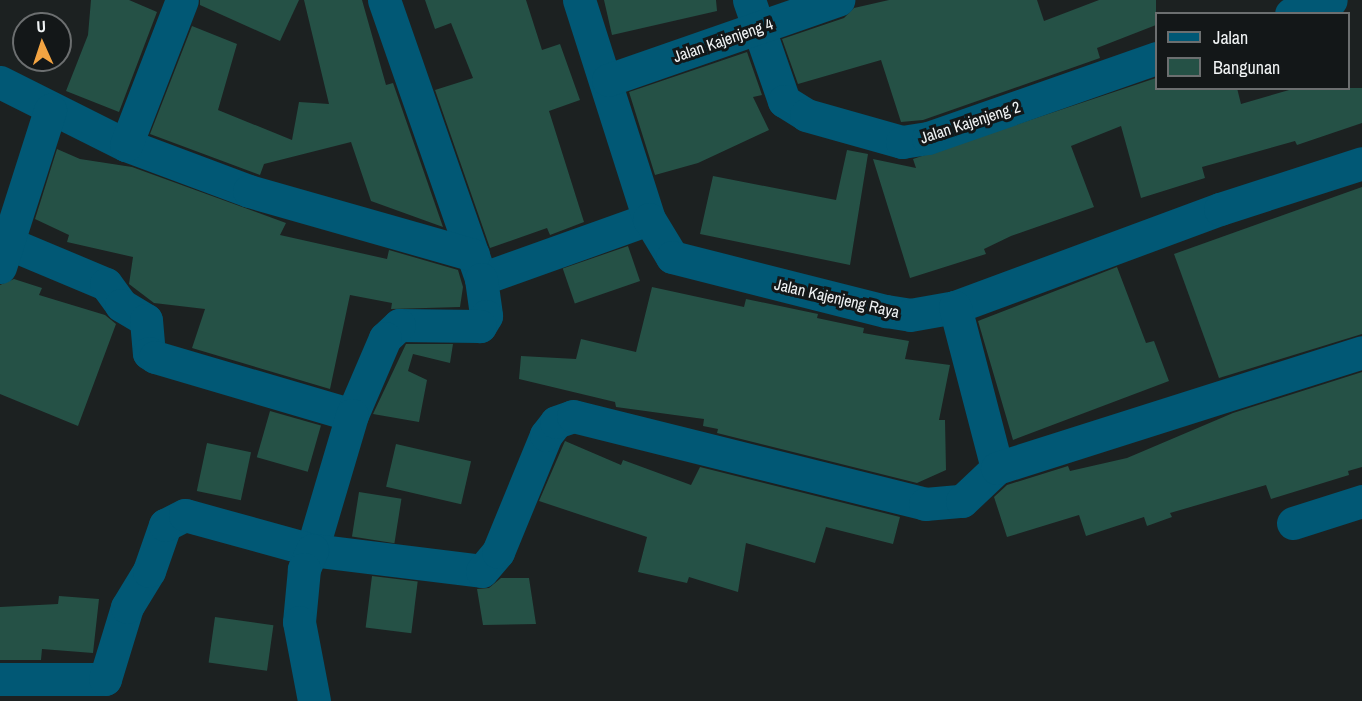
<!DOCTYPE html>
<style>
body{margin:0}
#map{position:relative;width:1362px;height:701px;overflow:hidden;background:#1c2121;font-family:"Archivo Narrow",sans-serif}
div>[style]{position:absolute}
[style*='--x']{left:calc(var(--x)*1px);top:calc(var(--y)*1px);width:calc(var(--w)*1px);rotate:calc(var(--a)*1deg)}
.building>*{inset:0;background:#255146;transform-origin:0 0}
.minor>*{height:33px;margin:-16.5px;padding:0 16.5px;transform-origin:16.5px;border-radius:16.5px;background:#015875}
span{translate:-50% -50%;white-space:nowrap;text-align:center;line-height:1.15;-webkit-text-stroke:6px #131718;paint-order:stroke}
.street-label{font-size:16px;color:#f1f4f5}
.legend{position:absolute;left:1155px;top:12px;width:195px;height:78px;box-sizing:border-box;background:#131718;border:2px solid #6c6f70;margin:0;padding:8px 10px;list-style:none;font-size:18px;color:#f1f4f5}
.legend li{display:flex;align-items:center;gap:12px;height:30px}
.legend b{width:30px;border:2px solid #6c6f70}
.north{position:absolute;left:12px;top:12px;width:60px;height:60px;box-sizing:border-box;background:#131718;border:2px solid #6c6f70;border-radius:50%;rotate:357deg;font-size:16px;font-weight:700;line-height:24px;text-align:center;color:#f1f4f5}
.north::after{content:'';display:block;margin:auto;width:21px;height:27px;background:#f3a442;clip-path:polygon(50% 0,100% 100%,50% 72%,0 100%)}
</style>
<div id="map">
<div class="building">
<div style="clip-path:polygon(91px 0,129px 0,157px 12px,119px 112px,66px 91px,88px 35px)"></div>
<div style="clip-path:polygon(200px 0,299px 0,280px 41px,200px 5px)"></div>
<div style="clip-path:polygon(304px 0,362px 0,386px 85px,393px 83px,443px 227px,371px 201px,351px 142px,264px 164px,260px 175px,150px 134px,192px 26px,237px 44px,218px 110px,292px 140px,299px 102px,329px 104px)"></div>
<div style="clip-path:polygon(425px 0,526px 0,542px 50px,560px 44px,580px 100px,549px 111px,584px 222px,550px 235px,547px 228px,490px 248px,435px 90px,473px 78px,451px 23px,435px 29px)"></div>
<div style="clip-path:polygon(604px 0,716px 0,717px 11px,612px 35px)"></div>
<div style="clip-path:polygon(889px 0,1037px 0,1044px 21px,1099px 0,1156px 0,1156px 25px,1097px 48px,1100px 58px,923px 120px,901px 122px,881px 60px,798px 84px,782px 39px,844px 18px,854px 8px)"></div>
<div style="clip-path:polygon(747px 52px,762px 95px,753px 97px,769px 130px,698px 163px,655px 175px,629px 92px)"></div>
<div style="clip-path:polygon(1156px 78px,1156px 88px,1237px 88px,1241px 104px,1296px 88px,1362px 88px,1362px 123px,1297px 145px,1295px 141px,1202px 167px,1205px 178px,1141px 198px,1121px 126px,1071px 146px,1094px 207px,1011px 236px,984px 249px,986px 254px,910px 278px,873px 159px,916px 168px,913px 159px)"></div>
<div style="clip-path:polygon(57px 149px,80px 159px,132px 167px,286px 223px,280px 235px,387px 259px,389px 250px,458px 270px,463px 287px,460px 307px,391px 309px,392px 303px,350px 295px,330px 389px,192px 348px,205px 309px,154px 303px,129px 284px,133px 257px,67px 242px,69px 235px,35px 219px)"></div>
<div style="clip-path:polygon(847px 150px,868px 154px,850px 265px,700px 234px,713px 176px,836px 200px)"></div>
<div style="clip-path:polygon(1362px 187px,1362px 334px,1219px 378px,1174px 254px)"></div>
<div style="left:628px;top:246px;width:37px;height:69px;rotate:71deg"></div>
<div style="clip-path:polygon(1117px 267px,1146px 343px,1154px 341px,1169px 381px,1013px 440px,978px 321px)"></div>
<div style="clip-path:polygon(14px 279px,42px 288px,39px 295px,105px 315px,116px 324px,78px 426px,0 394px,0 285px)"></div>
<div style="clip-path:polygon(652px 287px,744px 307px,746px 299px,818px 314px,817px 318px,864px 328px,863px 333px,909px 341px,905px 359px,950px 365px,939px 420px,945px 420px,946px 470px,917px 483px,717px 433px,718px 429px,703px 426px,704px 419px,616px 407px,615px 402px,519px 379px,521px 356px,576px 359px,581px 339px,636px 352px)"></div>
<div style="clip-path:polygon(406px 344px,453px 344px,450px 363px,413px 354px,408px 371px,427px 380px,419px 422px,373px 414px)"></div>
<div style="clip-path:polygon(1362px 372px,1362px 467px,1348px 471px,1349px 475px,1271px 499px,1266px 485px,1170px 513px,1172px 517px,1147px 526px,1144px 517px,1086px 536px,1079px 515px,1007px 537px,994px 497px,1007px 485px,1068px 466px,1070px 471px,1127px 458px,1233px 413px)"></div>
<div style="left:270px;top:411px;width:53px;height:48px;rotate:16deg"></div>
<div style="clip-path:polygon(565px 441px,621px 465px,623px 460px,691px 485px,700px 467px,900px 517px,893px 544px,826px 527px,815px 563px,746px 543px,738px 592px,689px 577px,687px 583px,638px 572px,647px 537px,539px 501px)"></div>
<div style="left:207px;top:443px;width:45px;height:49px;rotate:12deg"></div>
<div style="left:396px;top:444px;width:77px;height:44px;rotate:13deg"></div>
<div style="left:359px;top:492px;width:43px;height:45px;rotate:9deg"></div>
<div style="left:372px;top:576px;width:46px;height:52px;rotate:7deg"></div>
<div style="clip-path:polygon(501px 578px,529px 578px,536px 624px,483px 625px,477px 589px,489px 588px)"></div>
<div style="clip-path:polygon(59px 596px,99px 599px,93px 653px,42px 649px,41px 660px,0 660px,0 607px,58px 604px)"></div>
<div style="left:215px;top:617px;width:59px;height:46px;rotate:8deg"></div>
</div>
<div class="minor">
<div style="--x:384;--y:0;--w:295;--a:70.8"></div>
<div style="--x:481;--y:279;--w:178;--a:-19.7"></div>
<div style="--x:579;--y:0;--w:230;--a:72.3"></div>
<div style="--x:649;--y:219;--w:44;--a:58.8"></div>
<div style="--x:672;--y:257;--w:221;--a:14.2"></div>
<div style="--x:886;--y:311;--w:24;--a:9"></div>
<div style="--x:910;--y:315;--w:46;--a:-10.1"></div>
<div style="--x:955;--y:307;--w:283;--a:-20.3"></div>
<div style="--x:1220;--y:209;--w:149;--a:-17.9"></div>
<div style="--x:749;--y:0;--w:107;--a:70.9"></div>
<div style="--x:784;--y:101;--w:26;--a:32"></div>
<div style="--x:806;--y:115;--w:100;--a:15.7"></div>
<div style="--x:902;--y:142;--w:26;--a:-9"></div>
<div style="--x:928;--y:138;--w:242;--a:-19.3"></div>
<div style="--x:1291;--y:14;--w:42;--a:-19.3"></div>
<div style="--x:608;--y:80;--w:244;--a:-19.2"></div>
<div style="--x:0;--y:82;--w:141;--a:26.6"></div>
<div style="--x:126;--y:145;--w:131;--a:20.5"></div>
<div style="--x:249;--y:191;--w:233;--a:15.9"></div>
<div style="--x:126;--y:145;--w:155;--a:-68.9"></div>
<div style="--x:8;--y:243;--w:106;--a:22.7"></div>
<div style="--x:106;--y:284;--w:26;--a:54"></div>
<div style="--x:121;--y:305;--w:29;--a:31"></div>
<div style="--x:146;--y:320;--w:33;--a:85"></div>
<div style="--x:149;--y:353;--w:7;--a:34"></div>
<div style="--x:155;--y:357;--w:205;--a:16.4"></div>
<div style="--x:0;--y:267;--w:165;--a:-72.3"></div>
<div style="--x:481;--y:279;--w:37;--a:82"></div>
<div style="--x:486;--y:316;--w:12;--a:121"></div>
<div style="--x:480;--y:326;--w:81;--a:-179.3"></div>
<div style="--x:399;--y:325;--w:19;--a:137"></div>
<div style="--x:385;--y:338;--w:84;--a:113.2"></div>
<div style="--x:352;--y:415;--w:141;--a:106.5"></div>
<div style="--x:312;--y:550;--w:171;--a:7"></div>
<div style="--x:482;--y:571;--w:25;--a:-50"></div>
<div style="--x:498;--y:552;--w:126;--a:-67.7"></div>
<div style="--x:546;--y:435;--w:16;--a:-52"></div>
<div style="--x:556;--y:422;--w:18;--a:-19"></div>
<div style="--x:573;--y:416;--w:363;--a:14"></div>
<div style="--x:925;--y:504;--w:37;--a:-5"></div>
<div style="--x:962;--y:501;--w:48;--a:-43.3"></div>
<div style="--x:955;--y:307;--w:166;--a:75.4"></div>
<div style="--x:997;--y:468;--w:383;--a:-17.6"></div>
<div style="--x:1293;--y:523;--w:72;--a:-17.7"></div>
<div style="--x:0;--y:679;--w:105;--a:0"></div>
<div style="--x:105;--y:679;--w:75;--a:-73"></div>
<div style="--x:127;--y:607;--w:42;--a:-58.6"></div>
<div style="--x:149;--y:571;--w:49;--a:-70.8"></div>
<div style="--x:165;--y:525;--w:22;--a:-27"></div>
<div style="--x:185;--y:515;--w:132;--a:15.4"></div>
<div style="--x:312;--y:550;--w:21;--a:113"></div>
<div style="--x:304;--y:569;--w:53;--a:95.4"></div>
<div style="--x:299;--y:622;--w:80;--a:79.2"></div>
</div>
<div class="street-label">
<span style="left:723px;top:40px;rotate:-19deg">Jalan Kajenjeng 4</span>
<span style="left:970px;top:122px;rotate:-18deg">Jalan Kajenjeng 2</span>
<span style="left:837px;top:298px;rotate:13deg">Jalan Kajenjeng Raya</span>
</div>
<ul class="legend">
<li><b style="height:8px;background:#015875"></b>Jalan</li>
<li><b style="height:16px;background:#255146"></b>Bangunan</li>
</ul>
<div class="north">U</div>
</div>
